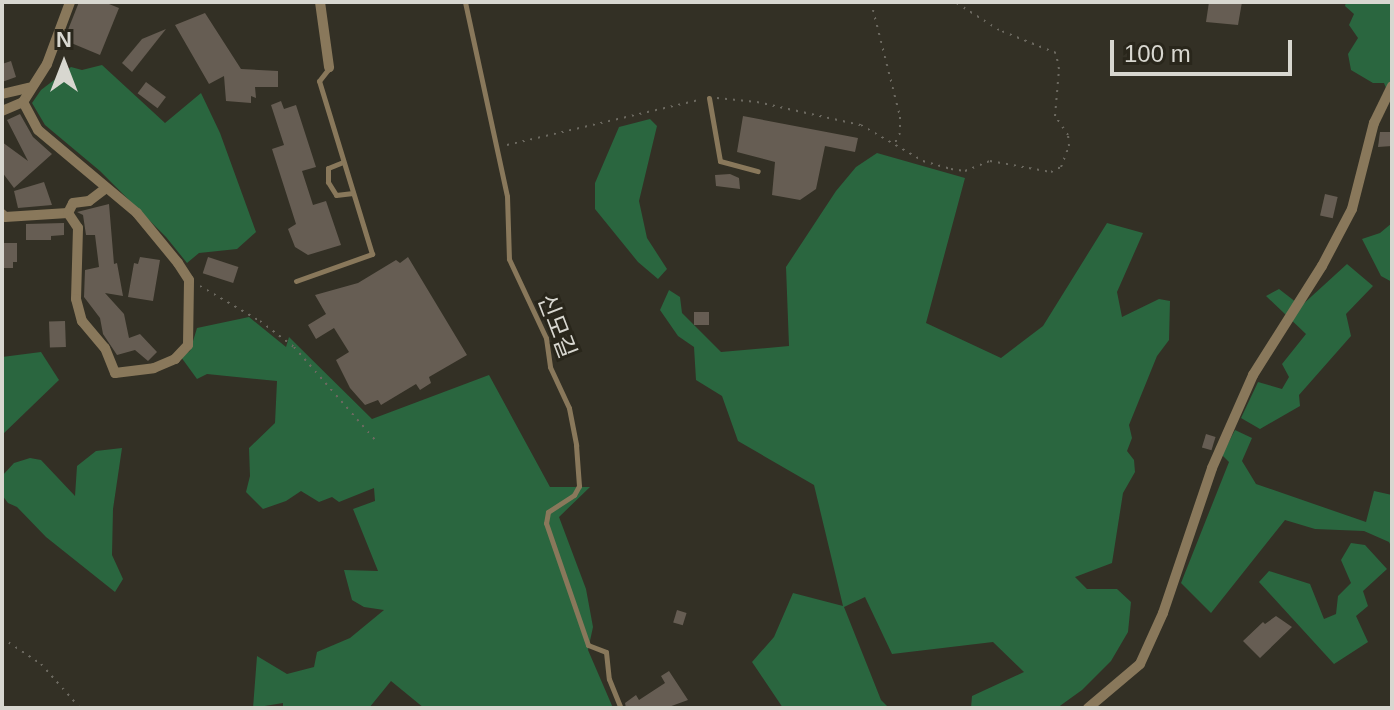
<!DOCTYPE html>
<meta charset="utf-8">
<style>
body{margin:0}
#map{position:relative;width:1394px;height:710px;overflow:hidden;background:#333025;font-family:Arial,"Noto Sans KR",sans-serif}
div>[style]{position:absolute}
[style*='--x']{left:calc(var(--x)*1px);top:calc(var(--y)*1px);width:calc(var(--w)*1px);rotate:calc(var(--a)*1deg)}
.green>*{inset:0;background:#2a663f}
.building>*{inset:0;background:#665d53;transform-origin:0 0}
.path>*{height:2px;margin-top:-1px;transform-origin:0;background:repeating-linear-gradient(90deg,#6c6960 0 2px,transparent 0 8px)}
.lane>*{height:5px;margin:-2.5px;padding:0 2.5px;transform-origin:2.5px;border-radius:2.5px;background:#89785b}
.street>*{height:10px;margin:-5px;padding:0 5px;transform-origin:5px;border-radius:5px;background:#89785b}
span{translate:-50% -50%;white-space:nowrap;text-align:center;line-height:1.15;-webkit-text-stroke:6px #29261b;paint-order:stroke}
.street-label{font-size:24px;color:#d8d7d0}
.frame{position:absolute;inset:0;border:4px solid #d8d7d0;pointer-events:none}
.north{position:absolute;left:24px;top:24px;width:80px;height:80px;-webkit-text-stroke:6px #29261b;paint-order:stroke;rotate:0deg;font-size:22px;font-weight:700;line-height:32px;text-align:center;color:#d8d7d0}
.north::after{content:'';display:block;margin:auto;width:28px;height:36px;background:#d8d7d0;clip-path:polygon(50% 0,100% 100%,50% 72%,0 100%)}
.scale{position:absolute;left:1110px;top:40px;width:182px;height:36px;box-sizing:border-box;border:4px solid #d8d7d0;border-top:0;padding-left:10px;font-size:24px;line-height:28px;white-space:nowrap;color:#d8d7d0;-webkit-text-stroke:6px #29261b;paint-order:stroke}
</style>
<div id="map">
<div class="green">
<div style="clip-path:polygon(1346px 2px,1392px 2px,1392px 103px,1384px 83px,1373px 83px,1351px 70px,1348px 54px,1358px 38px,1349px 25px,1354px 14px,1345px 6px)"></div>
<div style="clip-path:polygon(102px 65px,165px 123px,201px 93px,220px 133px,256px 232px,237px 249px,199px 253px,187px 263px,166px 237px,100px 171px,45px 125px,32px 103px,41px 90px,71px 67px,82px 70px)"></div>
<div style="clip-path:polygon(650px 119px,657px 126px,639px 201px,647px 238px,667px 269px,658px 279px,638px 262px,595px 209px,595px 183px,619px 127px)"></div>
<div style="clip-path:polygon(877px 153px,965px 178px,926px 323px,1001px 358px,1043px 326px,1107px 223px,1143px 233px,1117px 292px,1122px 317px,1159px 299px,1170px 301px,1169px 340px,1157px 356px,1129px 425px,1132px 438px,1127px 451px,1134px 460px,1135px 472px,1123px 493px,1112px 563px,1075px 577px,1087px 589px,1117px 589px,1131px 602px,1128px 632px,1111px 661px,1082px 690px,1057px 708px,971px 708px,972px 696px,1024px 672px,993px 642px,892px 654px,865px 597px,844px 607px,881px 700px,889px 708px,783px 708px,752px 662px,774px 637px,793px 593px,843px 606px,814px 485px,738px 441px,722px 396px,696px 380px,694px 347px,678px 336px,660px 310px,669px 290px,680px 297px,682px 313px,721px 352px,789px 346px,786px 267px,836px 191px,856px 167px)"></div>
<div style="clip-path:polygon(1392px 223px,1392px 282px,1381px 276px,1362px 239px,1380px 233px)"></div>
<div style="clip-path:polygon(1347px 264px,1373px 286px,1346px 314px,1351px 336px,1299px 395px,1300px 406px,1260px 429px,1241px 418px,1258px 382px,1282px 389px,1289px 377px,1282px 364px,1306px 334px,1266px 296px,1279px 289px,1301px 306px)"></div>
<div style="clip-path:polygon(249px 317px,286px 347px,289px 337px,372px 419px,489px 375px,550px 487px,590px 487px,559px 517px,586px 589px,593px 627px,588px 650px,613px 708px,424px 708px,391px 681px,369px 708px,283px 708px,283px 703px,253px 708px,257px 656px,287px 674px,314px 667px,317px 652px,350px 638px,384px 610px,364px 607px,352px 600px,344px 570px,378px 571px,353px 509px,375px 501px,374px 488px,339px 502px,332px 497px,319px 502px,301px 491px,286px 501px,263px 509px,246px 492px,250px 476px,249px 448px,275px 423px,277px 381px,207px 374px,197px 379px,181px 357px,190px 351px,197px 328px)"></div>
<div style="clip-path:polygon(41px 352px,59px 380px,2px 435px,2px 357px)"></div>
<div style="clip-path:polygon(1235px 430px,1252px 438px,1242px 461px,1256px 484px,1366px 522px,1374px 491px,1392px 495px,1392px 548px,1389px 542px,1364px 531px,1315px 529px,1285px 520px,1211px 613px,1181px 583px,1229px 462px,1222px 455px)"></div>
<div style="clip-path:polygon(122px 448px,113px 509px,112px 555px,123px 579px,115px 592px,46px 537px,17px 507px,8px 503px,2px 495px,2px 476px,14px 463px,30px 458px,41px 460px,75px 496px,77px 466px,96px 451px)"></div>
<div style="clip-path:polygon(1351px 543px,1365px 545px,1387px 569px,1363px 591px,1368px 606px,1356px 616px,1368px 642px,1334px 664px,1259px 582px,1269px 571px,1310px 584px,1324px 619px,1336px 614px,1338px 596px,1351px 583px,1341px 560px)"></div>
</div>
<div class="building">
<div style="clip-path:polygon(79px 2px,104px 2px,119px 8px,100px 55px,64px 40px)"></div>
<div style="clip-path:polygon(1209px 2px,1242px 2px,1238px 25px,1206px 22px)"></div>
<div style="clip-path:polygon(205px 13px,241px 69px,278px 71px,278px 87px,255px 87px,256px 98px,251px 96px,251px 103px,226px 101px,224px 76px,209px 84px,175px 25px)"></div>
<div style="clip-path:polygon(166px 29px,132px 72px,122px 63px,142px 39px)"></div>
<div style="clip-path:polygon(11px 61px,16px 77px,2px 82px,2px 64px)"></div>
<div style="left:146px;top:82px;width:25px;height:14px;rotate:37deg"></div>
<div style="clip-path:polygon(281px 101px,284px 109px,296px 105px,316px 167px,302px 171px,313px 205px,326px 201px,341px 245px,308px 255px,295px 247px,288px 229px,296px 224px,272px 149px,284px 145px,271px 105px)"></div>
<div style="clip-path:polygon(20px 114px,33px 137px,52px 154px,14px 188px,2px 172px,2px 142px,28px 161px,7px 120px)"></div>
<div style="clip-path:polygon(743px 116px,858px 138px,855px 152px,825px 146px,816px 189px,800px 200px,772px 195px,775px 162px,737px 152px)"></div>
<div style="clip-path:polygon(1380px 132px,1392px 132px,1392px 146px,1378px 147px)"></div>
<div style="clip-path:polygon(730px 174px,739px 178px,740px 189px,716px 186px,715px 175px)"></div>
<div style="clip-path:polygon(44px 182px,52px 205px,18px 208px,14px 191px)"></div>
<div style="left:1325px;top:194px;width:13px;height:22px;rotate:13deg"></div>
<div style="clip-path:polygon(109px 204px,114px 264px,117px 263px,123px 296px,105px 293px,124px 314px,129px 338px,140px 334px,157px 352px,148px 361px,135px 350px,117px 355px,103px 334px,100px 318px,84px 297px,85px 270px,99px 267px,95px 235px,86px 235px,83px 215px,77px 212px)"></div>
<div style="clip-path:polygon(64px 223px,64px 235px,51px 236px,51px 240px,26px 240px,26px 224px)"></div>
<div style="clip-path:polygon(2px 243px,17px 243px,17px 262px,13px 262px,13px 268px,2px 268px)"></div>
<div style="clip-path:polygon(140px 257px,160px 260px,153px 301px,128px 297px,134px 263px,138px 264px)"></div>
<div style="left:208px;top:257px;width:32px;height:17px;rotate:18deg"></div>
<div style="clip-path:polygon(408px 257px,467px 355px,429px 377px,431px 383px,420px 390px,416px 384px,381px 405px,378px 400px,365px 405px,350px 388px,336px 360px,349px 352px,334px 328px,316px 339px,308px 325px,326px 314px,315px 295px,358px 283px,396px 260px,400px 263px)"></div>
<div style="left:709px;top:312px;width:13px;height:15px;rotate:90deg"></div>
<div style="left:65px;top:321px;width:26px;height:16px;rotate:88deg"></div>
<div style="left:1206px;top:434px;width:10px;height:14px;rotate:17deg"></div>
<div style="left:677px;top:610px;width:10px;height:13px;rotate:17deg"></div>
<div style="clip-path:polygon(1276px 616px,1292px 627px,1260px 658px,1243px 641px,1263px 622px,1265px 624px)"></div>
<div style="clip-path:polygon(669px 671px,688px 700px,666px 708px,626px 708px,625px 703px,636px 695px,639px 700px,665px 683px,661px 676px)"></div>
</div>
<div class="path">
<div style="--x:871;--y:2;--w:119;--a:75.8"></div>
<div style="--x:900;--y:117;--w:16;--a:90"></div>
<div style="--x:900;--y:133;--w:11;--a:117"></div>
<div style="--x:717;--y:98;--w:40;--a:5.7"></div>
<div style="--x:757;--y:102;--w:107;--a:12.5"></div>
<div style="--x:861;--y:125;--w:72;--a:30.1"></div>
<div style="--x:923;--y:161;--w:29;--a:16"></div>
<div style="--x:951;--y:169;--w:14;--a:8"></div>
<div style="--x:965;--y:171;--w:27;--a:-22"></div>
<div style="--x:990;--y:161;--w:62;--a:10.2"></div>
<div style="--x:1051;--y:172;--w:11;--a:-27"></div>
<div style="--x:1061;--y:167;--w:22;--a:-69"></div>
<div style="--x:1069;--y:146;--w:11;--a:-95"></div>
<div style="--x:1068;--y:135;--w:23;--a:-124"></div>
<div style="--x:1055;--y:116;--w:47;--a:-85.1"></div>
<div style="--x:1059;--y:69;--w:16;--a:-101"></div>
<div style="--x:1056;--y:53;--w:61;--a:-158"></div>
<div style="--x:999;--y:30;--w:52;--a:-147.5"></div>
<div style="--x:507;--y:145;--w:197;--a:-13.2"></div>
<div style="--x:200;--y:286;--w:69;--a:30.3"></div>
<div style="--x:260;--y:321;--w:43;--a:37.4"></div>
<div style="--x:294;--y:347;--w:126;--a:48.9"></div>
<div style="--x:2;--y:638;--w:47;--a:33.7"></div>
<div style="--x:41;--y:664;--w:59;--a:48.4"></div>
</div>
<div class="lane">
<div style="--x:465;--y:2;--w:198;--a:77.8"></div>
<div style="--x:507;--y:196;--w:63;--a:88.2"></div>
<div style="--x:509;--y:259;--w:87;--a:64.9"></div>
<div style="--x:546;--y:338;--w:29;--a:82"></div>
<div style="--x:550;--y:367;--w:45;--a:65.1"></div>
<div style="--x:569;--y:408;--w:38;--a:79"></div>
<div style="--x:576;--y:445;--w:41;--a:85.8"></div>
<div style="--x:579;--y:486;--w:10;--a:119"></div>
<div style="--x:574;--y:495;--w:31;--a:147"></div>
<div style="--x:548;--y:512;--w:11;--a:100"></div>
<div style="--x:546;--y:523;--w:129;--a:71"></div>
<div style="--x:588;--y:645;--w:19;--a:21"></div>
<div style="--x:606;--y:652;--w:27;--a:84"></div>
<div style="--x:609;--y:679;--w:31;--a:68"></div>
<div style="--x:709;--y:98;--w:64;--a:80.1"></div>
<div style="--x:720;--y:161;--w:39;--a:15"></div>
<div style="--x:343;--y:162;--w:16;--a:158"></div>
<div style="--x:328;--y:168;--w:14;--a:90"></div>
<div style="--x:328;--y:182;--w:15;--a:58"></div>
<div style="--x:336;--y:195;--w:17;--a:-7"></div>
<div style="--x:296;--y:281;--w:81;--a:-19.6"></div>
<div style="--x:372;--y:254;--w:181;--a:-107"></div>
<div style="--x:319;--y:81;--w:16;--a:-52"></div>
</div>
<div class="street">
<div style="--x:320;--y:2;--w:66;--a:82.1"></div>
<div style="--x:2;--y:94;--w:28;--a:-13"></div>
<div style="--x:2;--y:111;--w:23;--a:-23"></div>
<div style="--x:23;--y:102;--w:45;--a:-57.7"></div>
<div style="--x:47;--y:64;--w:66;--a:-69.6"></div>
<div style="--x:68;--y:213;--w:11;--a:-63"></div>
<div style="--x:73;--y:203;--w:16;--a:-7"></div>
<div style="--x:89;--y:201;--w:21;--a:-37"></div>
<div style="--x:2;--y:214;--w:4;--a:45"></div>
<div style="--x:5;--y:217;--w:63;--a:-3.6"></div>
<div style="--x:68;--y:213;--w:18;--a:56"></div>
<div style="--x:78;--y:228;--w:71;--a:91.6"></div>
<div style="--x:76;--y:299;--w:23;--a:75"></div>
<div style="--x:82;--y:321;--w:35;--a:50"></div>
<div style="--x:105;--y:348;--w:27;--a:68"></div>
<div style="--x:115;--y:373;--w:39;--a:-7"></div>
<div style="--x:154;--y:368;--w:23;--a:-23"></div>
<div style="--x:175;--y:359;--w:19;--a:-47"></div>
<div style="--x:188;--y:345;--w:65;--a:-89.1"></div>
<div style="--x:189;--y:280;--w:20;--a:-123"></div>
<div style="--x:178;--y:263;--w:65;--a:-129.4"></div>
<div style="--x:137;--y:213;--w:129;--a:-140"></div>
<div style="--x:38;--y:130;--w:32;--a:-118"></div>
<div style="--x:1088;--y:708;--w:68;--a:-40.2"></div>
<div style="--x:1140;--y:664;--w:56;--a:-65.7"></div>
<div style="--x:1163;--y:613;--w:153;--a:-71.3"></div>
<div style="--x:1212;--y:468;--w:102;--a:-66.2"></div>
<div style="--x:1253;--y:375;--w:129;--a:-57.7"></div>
<div style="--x:1322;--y:266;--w:64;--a:-62.2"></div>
<div style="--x:1352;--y:209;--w:89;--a:-75.7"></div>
<div style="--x:1374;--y:123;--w:41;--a:-64.1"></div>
</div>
<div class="street-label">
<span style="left:557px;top:326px;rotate:69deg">신모길</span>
</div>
<div class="frame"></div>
<div class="north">N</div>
<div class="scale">100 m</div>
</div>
